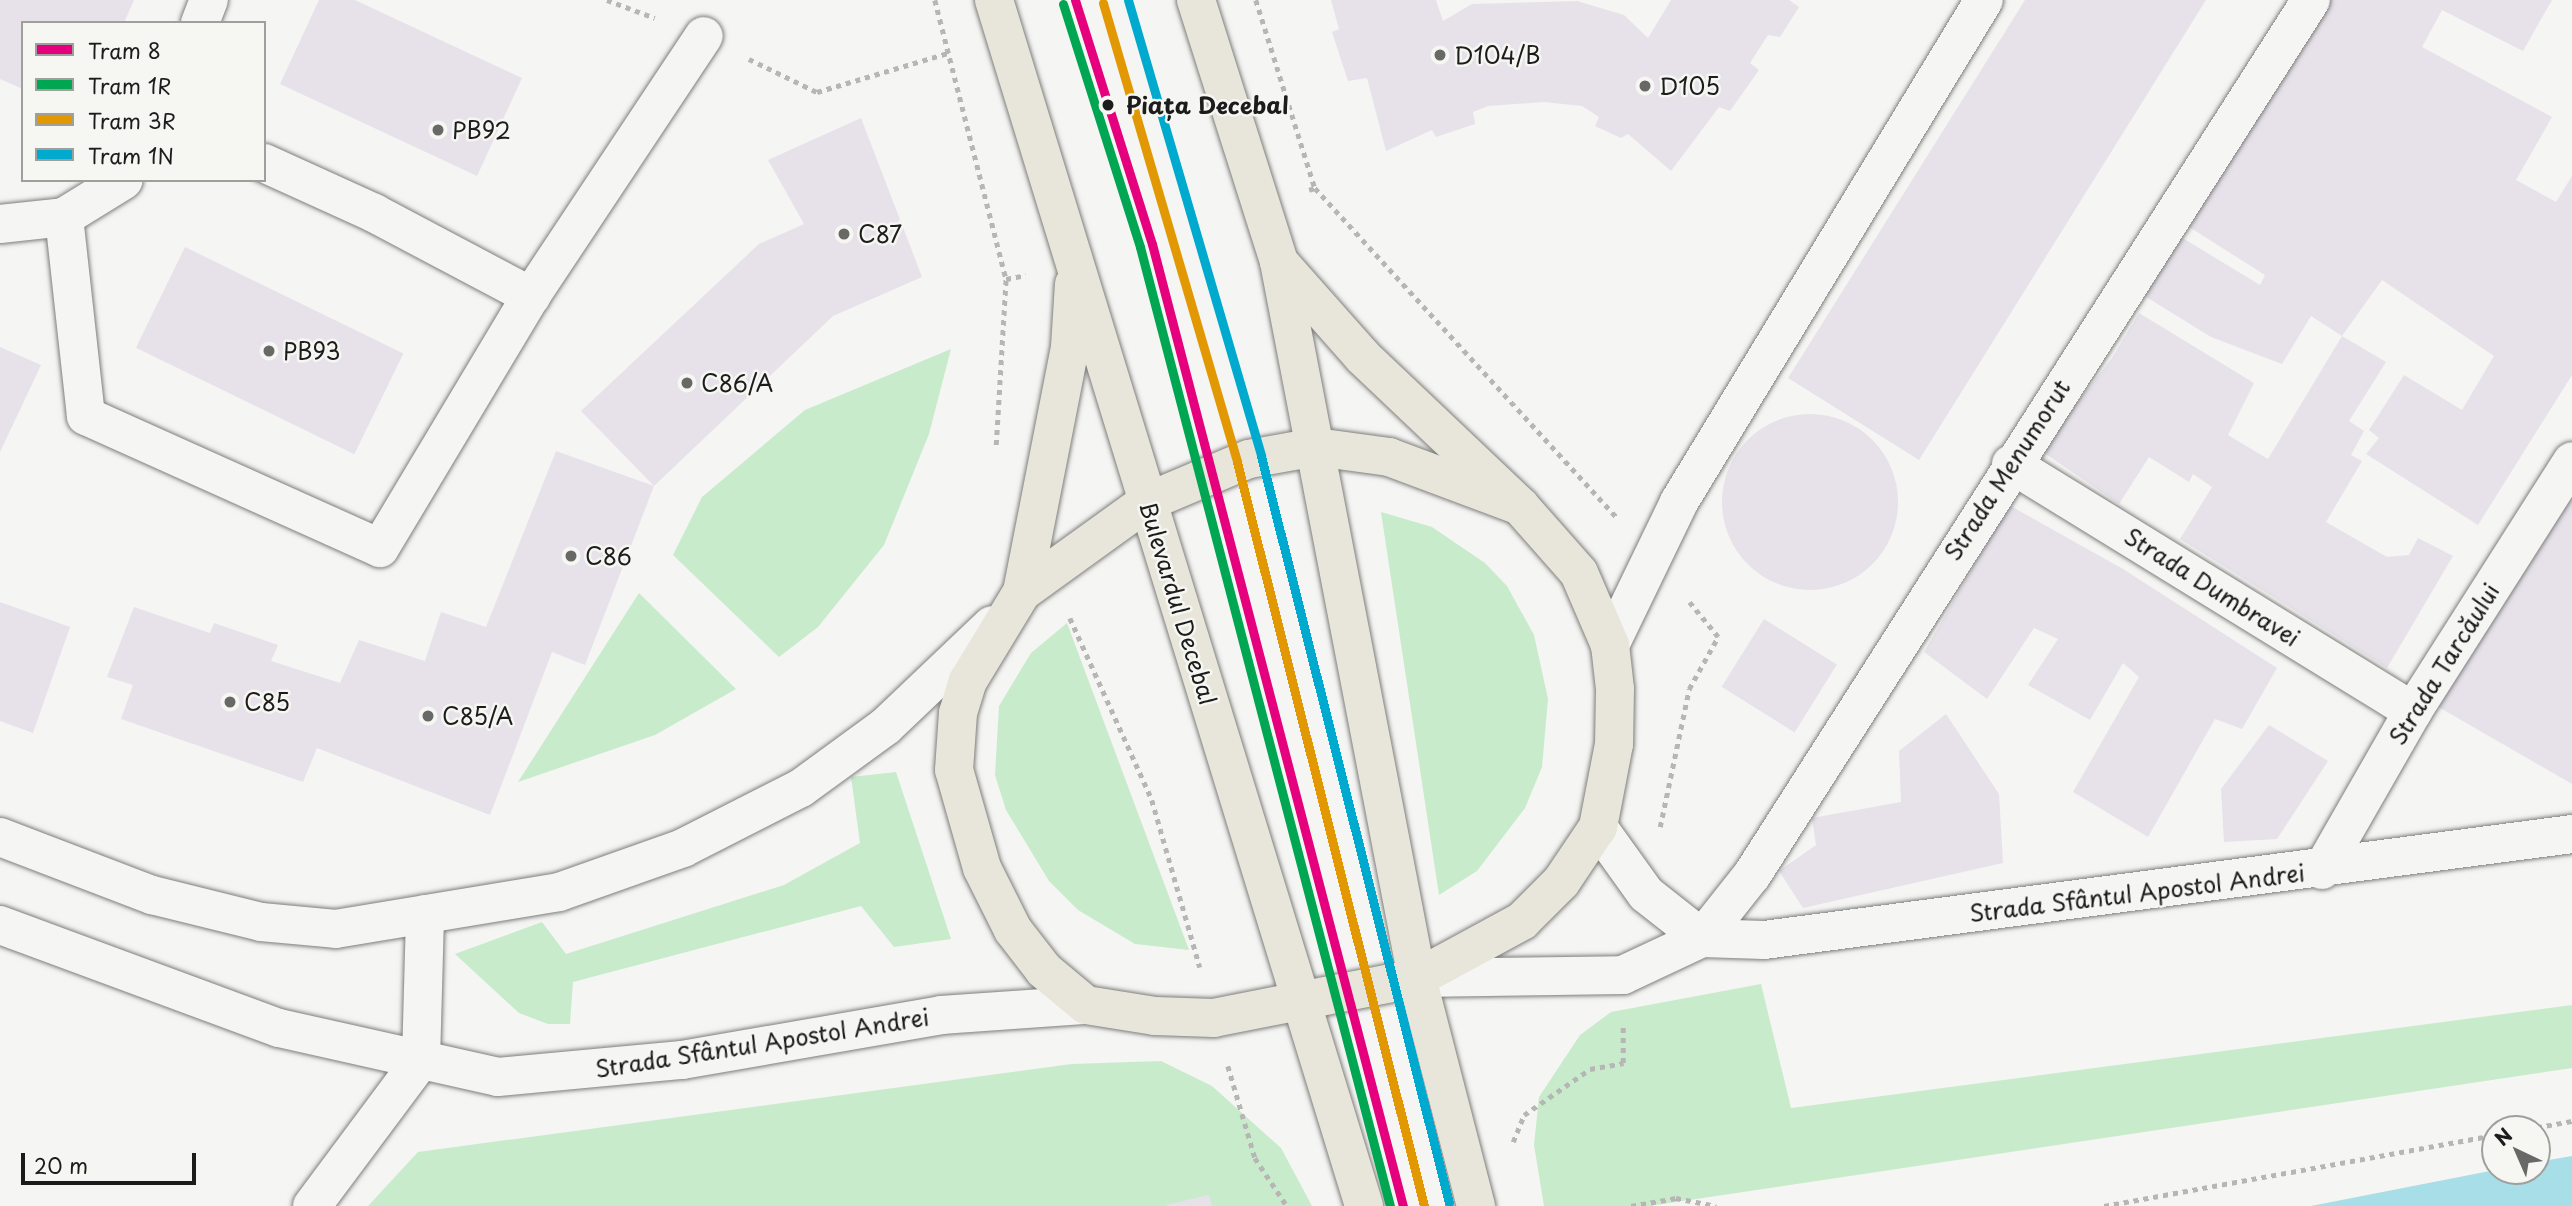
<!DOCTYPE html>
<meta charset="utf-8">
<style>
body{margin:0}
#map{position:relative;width:2572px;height:1206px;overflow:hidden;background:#f5f5f3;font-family:"Playpen Sans",sans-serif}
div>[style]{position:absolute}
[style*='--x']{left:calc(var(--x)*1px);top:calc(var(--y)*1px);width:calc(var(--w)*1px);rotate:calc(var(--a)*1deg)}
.green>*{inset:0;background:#c8ebcb}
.water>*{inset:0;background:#a7dee7}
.building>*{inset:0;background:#e7e2ea;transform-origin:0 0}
.round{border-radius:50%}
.path>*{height:4.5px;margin-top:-2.25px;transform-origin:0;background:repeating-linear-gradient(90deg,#b6b6b5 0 5px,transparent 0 10px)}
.roads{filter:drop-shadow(0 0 2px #7e7e7d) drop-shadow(0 0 2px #7e7e7d)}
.street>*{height:38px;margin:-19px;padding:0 19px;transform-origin:19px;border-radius:19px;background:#f5f5f3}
.primary>*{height:38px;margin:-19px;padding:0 19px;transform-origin:19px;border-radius:19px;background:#e8e6da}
.tram-1>*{height:9px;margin:-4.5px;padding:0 4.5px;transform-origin:4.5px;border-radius:4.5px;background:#e5007d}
.tram-2>*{height:9px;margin:-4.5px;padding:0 4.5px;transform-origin:4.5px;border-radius:4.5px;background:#00a651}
.tram-3>*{height:9px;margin:-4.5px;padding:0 4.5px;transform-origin:4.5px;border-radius:4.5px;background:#e19803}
.tram-4>*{height:9px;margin:-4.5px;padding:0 4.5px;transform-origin:4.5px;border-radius:4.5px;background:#00a9ce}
.dots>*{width:19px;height:19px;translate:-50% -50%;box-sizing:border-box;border:4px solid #f6f6f2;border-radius:50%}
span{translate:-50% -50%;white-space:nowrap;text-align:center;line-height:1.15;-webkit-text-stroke:5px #f6f6f2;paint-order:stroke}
.poi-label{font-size:23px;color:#1c1c1c}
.left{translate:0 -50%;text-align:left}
.stop-label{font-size:23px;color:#1c1c1c;font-weight:700}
.street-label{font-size:23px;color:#1c1c1c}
.legend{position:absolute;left:21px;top:21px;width:245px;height:161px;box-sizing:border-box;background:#f6f6f2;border:2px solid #9f9f9c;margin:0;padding:9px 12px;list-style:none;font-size:21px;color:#1c1c1c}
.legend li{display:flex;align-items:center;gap:14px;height:35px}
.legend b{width:35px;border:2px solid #9f9f9c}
.north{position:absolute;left:2481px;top:1115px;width:70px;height:70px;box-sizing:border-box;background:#f6f6f2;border:2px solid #9f9f9c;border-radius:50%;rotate:316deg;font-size:19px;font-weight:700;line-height:28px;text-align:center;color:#1c1c1c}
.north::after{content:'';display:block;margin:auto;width:24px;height:32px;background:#686867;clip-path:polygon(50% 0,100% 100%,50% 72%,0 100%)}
.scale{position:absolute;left:21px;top:1153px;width:175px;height:32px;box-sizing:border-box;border:4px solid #1c1c1c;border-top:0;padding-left:9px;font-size:21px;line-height:24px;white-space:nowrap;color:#1c1c1c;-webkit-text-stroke:5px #f6f6f2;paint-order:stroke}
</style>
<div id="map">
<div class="green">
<div style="clip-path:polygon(951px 349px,929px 434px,884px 545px,818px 627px,779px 657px,673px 555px,702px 497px,805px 410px)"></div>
<div style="clip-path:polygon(1381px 512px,1432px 527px,1485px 563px,1507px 586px,1534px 635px,1548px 699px,1542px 767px,1525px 808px,1477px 871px,1439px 895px)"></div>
<div style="clip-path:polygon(639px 593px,736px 689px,655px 735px,518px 782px)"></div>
<div style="clip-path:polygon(1067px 623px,1189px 950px,1135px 944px,1078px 910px,1049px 881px,1006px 810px,995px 775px,999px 706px,1031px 653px)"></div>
<div style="clip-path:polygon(896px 772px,951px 939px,894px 947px,861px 906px,573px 982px,570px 1024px,548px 1024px,519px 1013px,455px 954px,542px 922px,566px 954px,784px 885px,860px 843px,851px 777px)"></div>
<div style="clip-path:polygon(1761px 984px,1791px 1108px,2572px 1005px,2572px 1068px,1649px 1206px,1544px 1206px,1534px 1145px,1539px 1097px,1580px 1035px,1611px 1012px)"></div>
<div style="clip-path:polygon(1161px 1061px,1212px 1086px,1281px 1148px,1312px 1206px,368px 1206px,418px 1152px,1072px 1064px)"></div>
</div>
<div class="water">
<div style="clip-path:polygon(2572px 1156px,2572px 1206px,2311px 1206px,2495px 1170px,2537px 1171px,2537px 1162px)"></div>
</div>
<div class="building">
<div style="clip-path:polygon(0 0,134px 0,124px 23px,23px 23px,23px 89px,0 79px)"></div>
<div style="clip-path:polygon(319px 0,355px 0,522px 78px,477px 176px,280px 84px)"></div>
<div style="clip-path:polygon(1331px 0,1436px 0,1443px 21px,1472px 4px,1577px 1px,1624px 15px,1648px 38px,1671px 0,1789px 0,1799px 7px,1780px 37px,1768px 35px,1750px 63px,1759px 70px,1730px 111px,1719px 107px,1671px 171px,1628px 134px,1621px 138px,1595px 126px,1599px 117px,1582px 106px,1544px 102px,1488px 106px,1473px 112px,1475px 124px,1436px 137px,1432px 130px,1386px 151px,1367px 78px,1348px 81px,1332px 32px,1339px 29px)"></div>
<div style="clip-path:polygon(2025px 0,2206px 0,1919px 460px,1788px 378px)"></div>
<div style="clip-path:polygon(2331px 0,2552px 0,2523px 51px,2442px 10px,2422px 47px,2552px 117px,2516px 180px,2556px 202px,2572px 176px,2572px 375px,2478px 525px,2366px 454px,2379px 438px,2369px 430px,2404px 375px,2462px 410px,2494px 356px,2382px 280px,2342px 336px,2311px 316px,2282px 364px,2211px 337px,2143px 295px,2181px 237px,2260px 285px,2265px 275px,2186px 225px)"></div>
<div style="clip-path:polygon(861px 118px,922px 277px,833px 316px,654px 486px,581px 411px,759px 244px,804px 224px,768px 160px)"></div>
<div style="left:185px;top:247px;width:243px;height:112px;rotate:26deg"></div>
<div style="clip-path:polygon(2139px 313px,2254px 383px,2228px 435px,2268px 459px,2342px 336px,2386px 362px,2349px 421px,2364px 431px,2351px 455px,2362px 461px,2326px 522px,2387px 557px,2409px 555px,2418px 538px,2453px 556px,2387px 668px,2180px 539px,2212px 487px,2193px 474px,2189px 482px,2149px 457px,2119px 504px,2040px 450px,2112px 358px)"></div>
<div style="clip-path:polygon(0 347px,41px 365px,0 452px)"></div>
<div class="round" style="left:1722px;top:414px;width:176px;height:176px"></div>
<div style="clip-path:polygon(556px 451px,654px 486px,585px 665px,552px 652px,490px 815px,317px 748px,303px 782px,121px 719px,133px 685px,107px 677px,134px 607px,210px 633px,214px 623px,278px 645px,271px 661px,340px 683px,359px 640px,425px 661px,441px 612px,486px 627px)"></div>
<div style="clip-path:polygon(2572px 485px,2572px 784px,2435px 705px)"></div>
<div style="clip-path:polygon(2009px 505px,2123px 569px,2277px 668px,2242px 729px,2215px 719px,2148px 837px,2073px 792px,2139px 677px,2123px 663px,2090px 720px,2028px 685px,2058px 639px,2034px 628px,1987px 699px,1924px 652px)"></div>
<div style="clip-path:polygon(0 602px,70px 627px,33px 733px,0 721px)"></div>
<div style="left:1764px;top:619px;width:86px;height:80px;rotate:32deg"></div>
<div style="clip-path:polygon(1946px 714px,1999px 794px,2003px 863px,1803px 908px,1779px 871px,1816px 845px,1812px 818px,1901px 802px,1899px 751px)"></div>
<div style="clip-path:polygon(2269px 725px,2328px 761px,2277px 839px,2224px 842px,2221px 789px)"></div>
<div style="clip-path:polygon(1209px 1195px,1212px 1206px,1167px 1206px,1166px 1205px)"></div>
</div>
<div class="path">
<div style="--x:607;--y:0;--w:51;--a:20.6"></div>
<div style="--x:935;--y:0;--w:288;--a:75.7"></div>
<div style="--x:1256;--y:0;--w:197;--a:72.6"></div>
<div style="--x:749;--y:59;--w:76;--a:25.9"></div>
<div style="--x:817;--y:92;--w:137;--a:-16.6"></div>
<div style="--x:1309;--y:190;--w:6;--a:-18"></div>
<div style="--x:1315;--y:188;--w:447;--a:47.5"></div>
<div style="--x:996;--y:445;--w:166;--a:-86.6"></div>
<div style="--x:1006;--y:279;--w:20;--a:-11"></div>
<div style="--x:1070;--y:618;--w:200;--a:65.7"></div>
<div style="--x:1152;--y:800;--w:174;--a:74"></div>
<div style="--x:1660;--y:827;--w:141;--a:-78.1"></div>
<div style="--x:1689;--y:689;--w:60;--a:-60.9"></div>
<div style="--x:1718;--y:637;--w:45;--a:-129.6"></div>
<div style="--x:1228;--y:1066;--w:96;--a:73.6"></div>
<div style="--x:1255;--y:1158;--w:58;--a:56.3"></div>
<div style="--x:2527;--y:1129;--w:46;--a:-10.1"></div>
<div style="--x:1513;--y:1142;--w:29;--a:-68"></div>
<div style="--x:1524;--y:1115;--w:80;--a:-34.9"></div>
<div style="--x:1590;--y:1069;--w:34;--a:-10"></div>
<div style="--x:1623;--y:1063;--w:36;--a:-90"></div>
<div style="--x:1631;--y:1206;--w:46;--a:-10.1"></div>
<div style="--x:1676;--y:1198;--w:41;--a:11.3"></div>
<div style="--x:2104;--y:1206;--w:397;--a:-10.3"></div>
</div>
<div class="roads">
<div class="street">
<div style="--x:200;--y:23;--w:25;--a:-69"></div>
<div style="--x:264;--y:163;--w:121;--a:24.4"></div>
<div style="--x:374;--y:213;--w:178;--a:27.9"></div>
<div style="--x:64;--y:217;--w:200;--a:83.7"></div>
<div style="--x:86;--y:416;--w:322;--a:24.2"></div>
<div style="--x:380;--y:548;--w:294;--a:-59.1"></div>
<div style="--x:531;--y:296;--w:312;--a:-56.4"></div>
<div style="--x:0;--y:224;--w:64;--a:-6.2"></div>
<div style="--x:64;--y:217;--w:70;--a:-31.7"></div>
<div style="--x:2011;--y:464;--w:472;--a:31.6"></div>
<div style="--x:1610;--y:645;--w:159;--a:-64.2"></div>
<div style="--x:1679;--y:502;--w:587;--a:-58.72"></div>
<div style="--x:1598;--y:827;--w:82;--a:54.4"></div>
<div style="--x:1646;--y:894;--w:71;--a:38.2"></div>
<div style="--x:0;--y:837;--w:163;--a:20.9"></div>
<div style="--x:152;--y:895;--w:112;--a:13.9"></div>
<div style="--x:261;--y:922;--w:75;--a:5.3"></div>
<div style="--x:336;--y:929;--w:226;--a:-9.4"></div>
<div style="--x:559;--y:892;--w:132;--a:-19.5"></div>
<div style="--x:683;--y:848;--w:132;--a:-27"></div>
<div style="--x:801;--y:788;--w:105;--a:-36.1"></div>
<div style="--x:886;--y:726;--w:146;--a:-43.6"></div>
<div style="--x:2322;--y:870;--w:183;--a:-60.2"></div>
<div style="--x:2413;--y:711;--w:296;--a:-57.5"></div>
<div style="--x:0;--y:925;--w:297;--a:20.3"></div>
<div style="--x:279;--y:1028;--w:224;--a:12.6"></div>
<div style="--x:498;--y:1077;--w:185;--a:-5.3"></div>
<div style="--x:682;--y:1060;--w:264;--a:-9.8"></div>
<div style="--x:942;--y:1015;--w:144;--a:-4"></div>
<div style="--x:1702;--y:938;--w:80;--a:-51.6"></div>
<div style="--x:1752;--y:875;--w:1038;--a:-57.43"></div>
<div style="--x:1417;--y:978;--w:206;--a:-0.8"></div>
<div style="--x:1623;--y:975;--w:87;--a:-25.1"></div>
<div style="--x:1702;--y:938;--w:62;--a:1.8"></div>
<div style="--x:1764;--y:940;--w:815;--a:-7.47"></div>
<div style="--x:312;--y:1206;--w:182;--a:-53.3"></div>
<div style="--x:421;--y:1060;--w:146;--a:-88.4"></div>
</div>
<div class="primary">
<div style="--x:994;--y:0;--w:1261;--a:72.94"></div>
<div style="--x:1196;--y:0;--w:275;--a:72.4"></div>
<div style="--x:1279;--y:262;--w:729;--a:79.09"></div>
<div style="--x:1417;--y:978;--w:236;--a:75.5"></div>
<div style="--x:1279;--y:262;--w:127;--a:48.5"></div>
<div style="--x:1363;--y:357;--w:216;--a:43.5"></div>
<div style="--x:1520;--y:506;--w:89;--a:48.6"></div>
<div style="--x:1579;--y:573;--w:78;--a:66.7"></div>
<div style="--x:1610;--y:645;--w:44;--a:83.5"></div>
<div style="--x:1615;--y:689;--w:55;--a:91"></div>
<div style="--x:1614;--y:744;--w:85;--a:100.9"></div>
<div style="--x:1598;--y:827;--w:66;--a:123.9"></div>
<div style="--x:1561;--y:882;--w:55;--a:135"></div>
<div style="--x:1522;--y:921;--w:119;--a:151.5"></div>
<div style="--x:1417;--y:978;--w:207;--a:168.9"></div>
<div style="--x:1214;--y:1018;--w:59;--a:-178.1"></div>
<div style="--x:1155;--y:1016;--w:70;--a:-170.9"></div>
<div style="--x:1086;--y:1005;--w:55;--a:-140.2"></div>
<div style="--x:1044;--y:970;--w:51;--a:-127.8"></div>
<div style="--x:1013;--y:930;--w:69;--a:-116.6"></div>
<div style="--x:982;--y:868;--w:102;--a:-105.9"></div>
<div style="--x:954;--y:770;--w:57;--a:-86"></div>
<div style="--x:958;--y:713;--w:34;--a:-73"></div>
<div style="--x:968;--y:681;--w:104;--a:-58.8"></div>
<div style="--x:1022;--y:592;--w:154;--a:-35.8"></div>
<div style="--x:1147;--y:502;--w:111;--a:-22.9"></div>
<div style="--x:1249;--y:459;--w:68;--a:-10.2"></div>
<div style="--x:1316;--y:447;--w:74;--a:7.8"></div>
<div style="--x:1389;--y:457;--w:140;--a:20.5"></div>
<div style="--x:1022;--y:592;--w:250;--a:-78.9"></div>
<div style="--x:1070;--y:347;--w:63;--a:-86.4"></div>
</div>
</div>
<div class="tram-1">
<div style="--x:1075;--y:0;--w:256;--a:72.5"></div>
<div style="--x:1152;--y:244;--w:994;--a:75.38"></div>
</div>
<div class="tram-2">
<div style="--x:1063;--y:4;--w:255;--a:72.4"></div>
<div style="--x:1140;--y:247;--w:991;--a:75.39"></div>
</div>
<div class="tram-3">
<div style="--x:1103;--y:3;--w:478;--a:73.7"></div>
<div style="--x:1237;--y:462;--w:767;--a:75.89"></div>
</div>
<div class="tram-4">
<div style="--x:1128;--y:0;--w:475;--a:73.7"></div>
<div style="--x:1261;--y:456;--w:770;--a:75.87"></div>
</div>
<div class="dots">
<div style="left:1440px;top:55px;background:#686867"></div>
<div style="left:1645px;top:86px;background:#686867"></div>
<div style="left:1108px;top:105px;background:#1c1c1c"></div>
<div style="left:438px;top:130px;background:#686867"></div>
<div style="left:844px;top:234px;background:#686867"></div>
<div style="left:269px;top:351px;background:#686867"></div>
<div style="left:687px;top:383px;background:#686867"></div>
<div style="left:571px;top:556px;background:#686867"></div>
<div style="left:230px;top:702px;background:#686867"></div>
<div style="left:428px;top:716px;background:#686867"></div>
</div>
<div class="poi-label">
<span class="left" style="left:1454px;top:55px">D104/B</span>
<span class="left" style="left:1659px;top:86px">D105</span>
<span class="left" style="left:452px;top:130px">PB92</span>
<span class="left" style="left:858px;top:234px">C87</span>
<span class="left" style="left:283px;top:351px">PB93</span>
<span class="left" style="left:701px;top:383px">C86/A</span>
<span class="left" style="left:585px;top:556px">C86</span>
<span class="left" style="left:244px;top:702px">C85</span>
<span class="left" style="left:442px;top:716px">C85/A</span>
</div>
<div class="stop-label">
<span class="left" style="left:1126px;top:105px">Piața Decebal</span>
</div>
<div class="street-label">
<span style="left:2007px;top:470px;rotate:-57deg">Strada Menumorut</span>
<span style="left:2212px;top:587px;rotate:32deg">Strada Dumbravei</span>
<span style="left:1178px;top:603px;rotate:73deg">Bulevardul Decebal</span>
<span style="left:2444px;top:664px;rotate:-58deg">Strada Tarcăului</span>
<span style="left:2137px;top:893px;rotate:-7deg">Strada Sfântul Apostol Andrei</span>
<span style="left:762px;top:1043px;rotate:-9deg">Strada Sfântul Apostol Andrei</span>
</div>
<ul class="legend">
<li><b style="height:9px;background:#e5007d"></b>Tram 8</li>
<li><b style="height:9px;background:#00a651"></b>Tram 1R</li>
<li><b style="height:9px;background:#e19803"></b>Tram 3R</li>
<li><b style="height:9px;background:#00a9ce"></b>Tram 1N</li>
</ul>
<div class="north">N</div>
<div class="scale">20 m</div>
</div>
